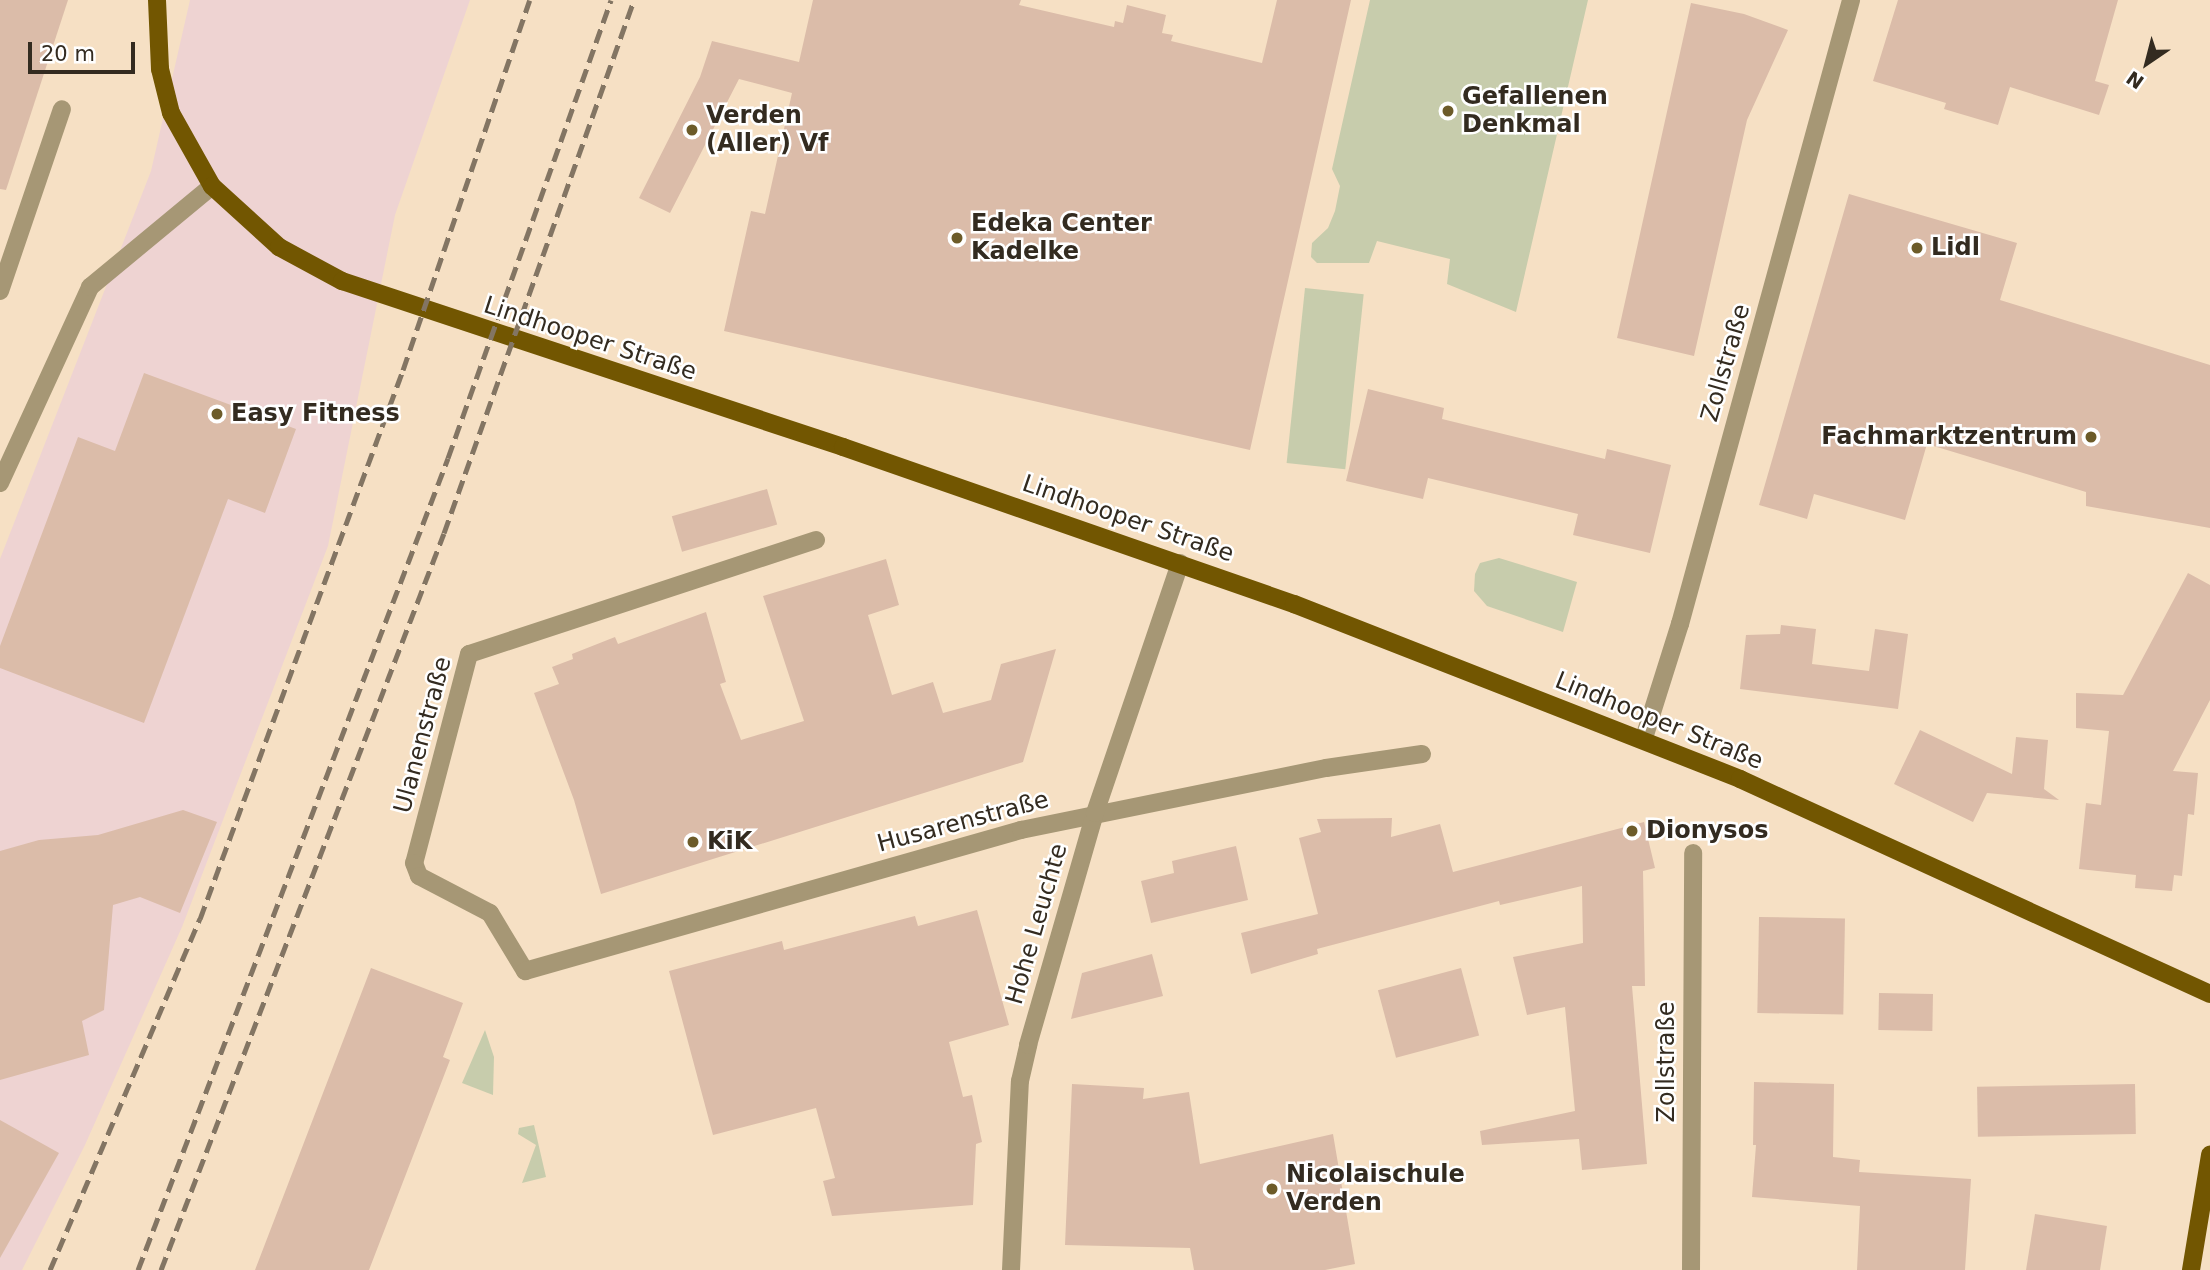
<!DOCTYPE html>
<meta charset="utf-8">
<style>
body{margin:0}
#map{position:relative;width:2210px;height:1270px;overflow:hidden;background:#f6e0c4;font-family:"DejaVu Sans",sans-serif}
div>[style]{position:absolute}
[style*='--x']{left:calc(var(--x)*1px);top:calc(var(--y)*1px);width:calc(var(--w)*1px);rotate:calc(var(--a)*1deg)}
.industrial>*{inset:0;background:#eed3d2}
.green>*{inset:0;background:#c7ccac;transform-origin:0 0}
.building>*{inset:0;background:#dbbca9;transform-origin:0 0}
.minor>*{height:18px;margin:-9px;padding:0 9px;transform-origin:9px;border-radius:9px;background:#a69775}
.major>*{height:18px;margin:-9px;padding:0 9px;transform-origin:9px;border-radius:9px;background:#725601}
.rail>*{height:5px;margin-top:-2.5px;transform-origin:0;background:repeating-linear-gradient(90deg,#837563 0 14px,transparent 0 21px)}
.dots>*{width:19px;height:19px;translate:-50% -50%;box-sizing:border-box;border:4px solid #fff;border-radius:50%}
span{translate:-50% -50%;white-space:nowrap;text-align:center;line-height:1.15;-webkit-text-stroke:5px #fff;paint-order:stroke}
.poi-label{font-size:24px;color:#332b20;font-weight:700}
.left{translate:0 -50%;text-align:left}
.right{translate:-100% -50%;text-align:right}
.street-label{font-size:24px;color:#332b20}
.north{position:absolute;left:2112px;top:28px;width:70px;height:70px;-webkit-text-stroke:5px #fff;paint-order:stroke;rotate:215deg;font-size:19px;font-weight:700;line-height:28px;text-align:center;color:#332b20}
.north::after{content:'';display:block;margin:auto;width:24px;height:32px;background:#332b20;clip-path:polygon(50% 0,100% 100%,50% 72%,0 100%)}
.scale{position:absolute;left:28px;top:42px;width:107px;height:32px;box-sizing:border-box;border:4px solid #332b20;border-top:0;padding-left:9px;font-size:21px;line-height:24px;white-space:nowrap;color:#332b20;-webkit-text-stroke:5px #fff;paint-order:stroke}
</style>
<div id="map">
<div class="industrial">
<div style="clip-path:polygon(190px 0,470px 0,395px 215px,328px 546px,182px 927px,85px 1145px,22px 1270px,0 1270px,0 559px,151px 171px)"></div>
</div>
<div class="green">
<div style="clip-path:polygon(1370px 0,1588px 0,1516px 312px,1447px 284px,1450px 259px,1377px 241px,1369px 263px,1317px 263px,1311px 257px,1312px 243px,1328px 228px,1335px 211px,1340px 186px,1332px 169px)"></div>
<div style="left:1305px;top:288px;width:59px;height:176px;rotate:6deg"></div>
<div style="clip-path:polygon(1499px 558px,1577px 582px,1563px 632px,1487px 606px,1474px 591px,1475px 574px,1480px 563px)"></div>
<div style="clip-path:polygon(485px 1030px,494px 1057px,493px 1095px,462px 1083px)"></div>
<div style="clip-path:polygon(534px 1125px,546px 1177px,522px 1183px,536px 1145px,518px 1134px,519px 1128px)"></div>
</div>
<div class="building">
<div style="clip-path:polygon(0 0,68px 0,6px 190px,0 189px)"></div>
<div style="clip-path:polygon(813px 0,1021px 0,1019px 5px,1114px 27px,1115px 21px,1123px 23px,1127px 5px,1166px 15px,1162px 33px,1173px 35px,1171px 41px,1262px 63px,1277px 0,1351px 0,1250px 450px,724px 331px,751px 211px,765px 214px,792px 93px,739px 79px,670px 213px,639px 198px,700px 77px,712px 41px,799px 62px)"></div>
<div style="clip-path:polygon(1898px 0,2118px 0,2095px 81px,2109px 85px,2099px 115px,2010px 87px,1998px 125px,1944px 109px,1946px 103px,1873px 81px)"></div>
<div style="clip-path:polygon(1691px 3px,1744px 14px,1788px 30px,1747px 120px,1694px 356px,1617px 338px)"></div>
<div style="clip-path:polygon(1849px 194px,2017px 243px,2000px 300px,2210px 365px,2210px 528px,2086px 506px,2086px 492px,1927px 444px,1905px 520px,1814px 494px,1807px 519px,1759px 505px)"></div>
<div style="clip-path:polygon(144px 373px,296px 429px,265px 513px,228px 499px,144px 723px,0 668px,0 646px,78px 437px,115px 451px)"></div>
<div style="clip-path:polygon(1368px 389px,1444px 408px,1442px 419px,1605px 459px,1607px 449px,1671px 465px,1650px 553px,1573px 535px,1578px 514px,1428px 478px,1423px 499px,1346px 481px)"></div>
<div style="left:767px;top:489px;width:37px;height:99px;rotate:74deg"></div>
<div style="clip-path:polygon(886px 559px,899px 605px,868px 615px,892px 695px,933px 682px,943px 713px,991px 700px,1001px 664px,1056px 649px,1023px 762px,601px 894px,574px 800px,534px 693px,559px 684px,552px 667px,573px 659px,572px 654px,615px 637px,618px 644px,706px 612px,726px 682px,720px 684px,741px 740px,804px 721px,763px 596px)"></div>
<div style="clip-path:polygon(2188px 573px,2210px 585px,2210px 700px,2173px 771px,2198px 773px,2194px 815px,2188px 814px,2182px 876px,2174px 875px,2172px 891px,2135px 888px,2136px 875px,2079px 869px,2086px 803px,2101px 805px,2109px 731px,2076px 728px,2076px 693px,2123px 695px)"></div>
<div style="clip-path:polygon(1781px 625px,1816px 629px,1812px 664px,1869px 671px,1875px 629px,1908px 634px,1898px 709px,1740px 689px,1746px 635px,1780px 634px)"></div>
<div style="clip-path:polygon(1920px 730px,2012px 774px,2016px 737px,2048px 740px,2044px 789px,2059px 800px,1987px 793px,1973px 822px,1894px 784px)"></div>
<div style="clip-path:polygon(183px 810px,217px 822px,180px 913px,140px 897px,113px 905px,104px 1010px,82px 1021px,89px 1055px,0 1080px,0 851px,39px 840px,98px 835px)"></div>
<div style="clip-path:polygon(1392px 818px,1391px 837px,1440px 824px,1453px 872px,1644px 822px,1655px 868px,1643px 871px,1645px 986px,1632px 986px,1647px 1164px,1582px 1170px,1579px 1139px,1482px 1145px,1480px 1131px,1575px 1111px,1565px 1007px,1527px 1015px,1513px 957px,1583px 943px,1582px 886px,1500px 905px,1499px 901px,1317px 949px,1318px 954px,1251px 974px,1241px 933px,1318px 914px,1299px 838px,1321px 832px,1317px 819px)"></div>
<div style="clip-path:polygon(1236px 846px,1248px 900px,1151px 923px,1141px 881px,1174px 873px,1172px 861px)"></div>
<div style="clip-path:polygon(977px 910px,1009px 1025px,949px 1042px,963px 1097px,972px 1095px,982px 1142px,976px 1144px,973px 1205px,832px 1216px,823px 1181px,835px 1178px,816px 1108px,713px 1135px,669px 971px,782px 941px,784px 950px,915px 916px,918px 926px)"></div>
<div style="left:1759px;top:917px;width:86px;height:96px;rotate:1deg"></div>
<div style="clip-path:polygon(1152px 954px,1163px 996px,1071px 1019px,1082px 973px)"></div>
<div style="clip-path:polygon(371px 968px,463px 1003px,443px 1057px,450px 1060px,369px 1270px,255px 1270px)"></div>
<div style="left:1461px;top:968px;width:70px;height:86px;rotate:75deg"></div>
<div style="left:1879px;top:993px;width:54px;height:37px;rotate:1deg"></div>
<div style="clip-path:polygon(1754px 1082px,1834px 1084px,1833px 1157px,1860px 1160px,1859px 1172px,1971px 1179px,1965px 1270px,1857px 1270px,1860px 1206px,1752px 1197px,1756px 1145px,1753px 1145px)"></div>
<div style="clip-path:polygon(1072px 1084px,1144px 1088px,1143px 1099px,1189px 1092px,1200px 1164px,1333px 1134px,1355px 1264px,1325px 1270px,1194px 1270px,1190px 1248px,1065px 1245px)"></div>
<div style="left:2135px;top:1084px;width:50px;height:158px;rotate:89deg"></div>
<div style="clip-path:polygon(0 1120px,59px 1153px,0 1258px)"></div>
<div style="clip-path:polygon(2035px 1214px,2107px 1226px,2100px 1270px,2026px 1270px)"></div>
</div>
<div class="minor">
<div style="--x:0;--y:291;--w:192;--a:-71.2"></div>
<div style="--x:0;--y:483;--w:216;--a:-65.3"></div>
<div style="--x:90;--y:287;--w:158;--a:-39.6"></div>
<div style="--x:816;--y:540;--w:365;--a:161.8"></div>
<div style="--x:469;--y:654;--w:216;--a:104.7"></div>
<div style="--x:414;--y:863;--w:14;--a:69"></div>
<div style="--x:419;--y:876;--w:80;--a:27.5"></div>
<div style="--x:490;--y:913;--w:68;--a:58.9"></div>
<div style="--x:525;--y:971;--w:516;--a:-15.87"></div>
<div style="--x:1021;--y:830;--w:311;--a:-11.5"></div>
<div style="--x:1326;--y:768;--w:97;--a:-8.3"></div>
<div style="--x:1644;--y:738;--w:120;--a:-72.5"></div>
<div style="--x:1680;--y:624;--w:647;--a:-74.67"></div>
<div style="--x:1011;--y:1270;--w:189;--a:-87.3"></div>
<div style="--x:1020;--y:1081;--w:37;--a:-77"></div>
<div style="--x:1028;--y:1045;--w:241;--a:-73.9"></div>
<div style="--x:1095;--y:813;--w:264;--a:-71.2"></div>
<div style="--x:1691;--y:1270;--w:417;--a:-89.7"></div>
</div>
<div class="major">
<div style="--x:157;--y:0;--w:69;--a:87.5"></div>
<div style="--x:160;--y:69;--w:45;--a:76"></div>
<div style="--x:171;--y:113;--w:84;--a:60.7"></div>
<div style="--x:212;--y:186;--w:91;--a:42.3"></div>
<div style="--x:279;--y:247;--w:72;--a:28.4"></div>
<div style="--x:342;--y:281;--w:528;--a:18.33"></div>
<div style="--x:843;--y:447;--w:478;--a:19.2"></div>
<div style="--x:1294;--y:604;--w:479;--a:21.4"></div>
<div style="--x:1740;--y:779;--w:517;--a:24.58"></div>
<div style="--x:2191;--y:1270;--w:117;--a:-80.6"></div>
</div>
<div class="rail">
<div style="--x:50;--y:1270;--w:382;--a:-66.9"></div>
<div style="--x:200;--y:919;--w:585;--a:-69.71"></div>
<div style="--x:403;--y:370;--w:391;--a:-71.1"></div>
<div style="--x:138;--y:1270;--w:869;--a:-69.1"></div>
<div style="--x:448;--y:458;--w:486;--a:-70.4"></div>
<div style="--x:161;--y:1270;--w:789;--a:-68.99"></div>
<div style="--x:444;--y:533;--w:566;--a:-70.38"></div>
</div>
<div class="dots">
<div style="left:1448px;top:111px;background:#6c5b29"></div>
<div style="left:692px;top:130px;background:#6c5b29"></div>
<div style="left:957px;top:238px;background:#6c5b29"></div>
<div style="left:1917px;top:248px;background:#6c5b29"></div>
<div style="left:217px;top:414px;background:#6c5b29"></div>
<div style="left:2091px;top:437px;background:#6c5b29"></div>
<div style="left:1632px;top:831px;background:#6c5b29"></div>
<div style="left:693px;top:842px;background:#6c5b29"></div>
<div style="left:1272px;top:1189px;background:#6c5b29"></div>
</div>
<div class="poi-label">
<span class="left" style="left:1462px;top:111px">Gefallenen<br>Denkmal</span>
<span class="left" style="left:706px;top:130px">Verden<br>(Aller) Vf</span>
<span class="left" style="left:971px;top:238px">Edeka Center<br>Kadelke</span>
<span class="left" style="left:1931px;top:248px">Lidl</span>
<span class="left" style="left:231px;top:414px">Easy Fitness</span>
<span class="right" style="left:2077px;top:437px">Fachmarktzentrum</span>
<span class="left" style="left:1646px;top:831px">Dionysos</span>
<span class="left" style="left:707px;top:842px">KiK</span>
<span class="left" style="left:1286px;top:1189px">Nicolaischule<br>Verden</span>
</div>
<div class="street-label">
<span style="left:590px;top:339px;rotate:18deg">Lindhooper Straße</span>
<span style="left:1726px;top:363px;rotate:-74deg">Zollstraße</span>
<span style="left:1128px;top:519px;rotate:19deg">Lindhooper Straße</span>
<span style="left:1659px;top:721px;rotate:22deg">Lindhooper Straße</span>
<span style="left:423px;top:735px;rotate:-75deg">Ulanenstraße</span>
<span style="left:963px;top:822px;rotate:-15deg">Husarenstraße</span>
<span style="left:1037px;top:924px;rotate:-74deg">Hohe Leuchte</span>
<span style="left:1667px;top:1062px;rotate:-90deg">Zollstraße</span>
</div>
<div class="north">N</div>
<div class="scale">20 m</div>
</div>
